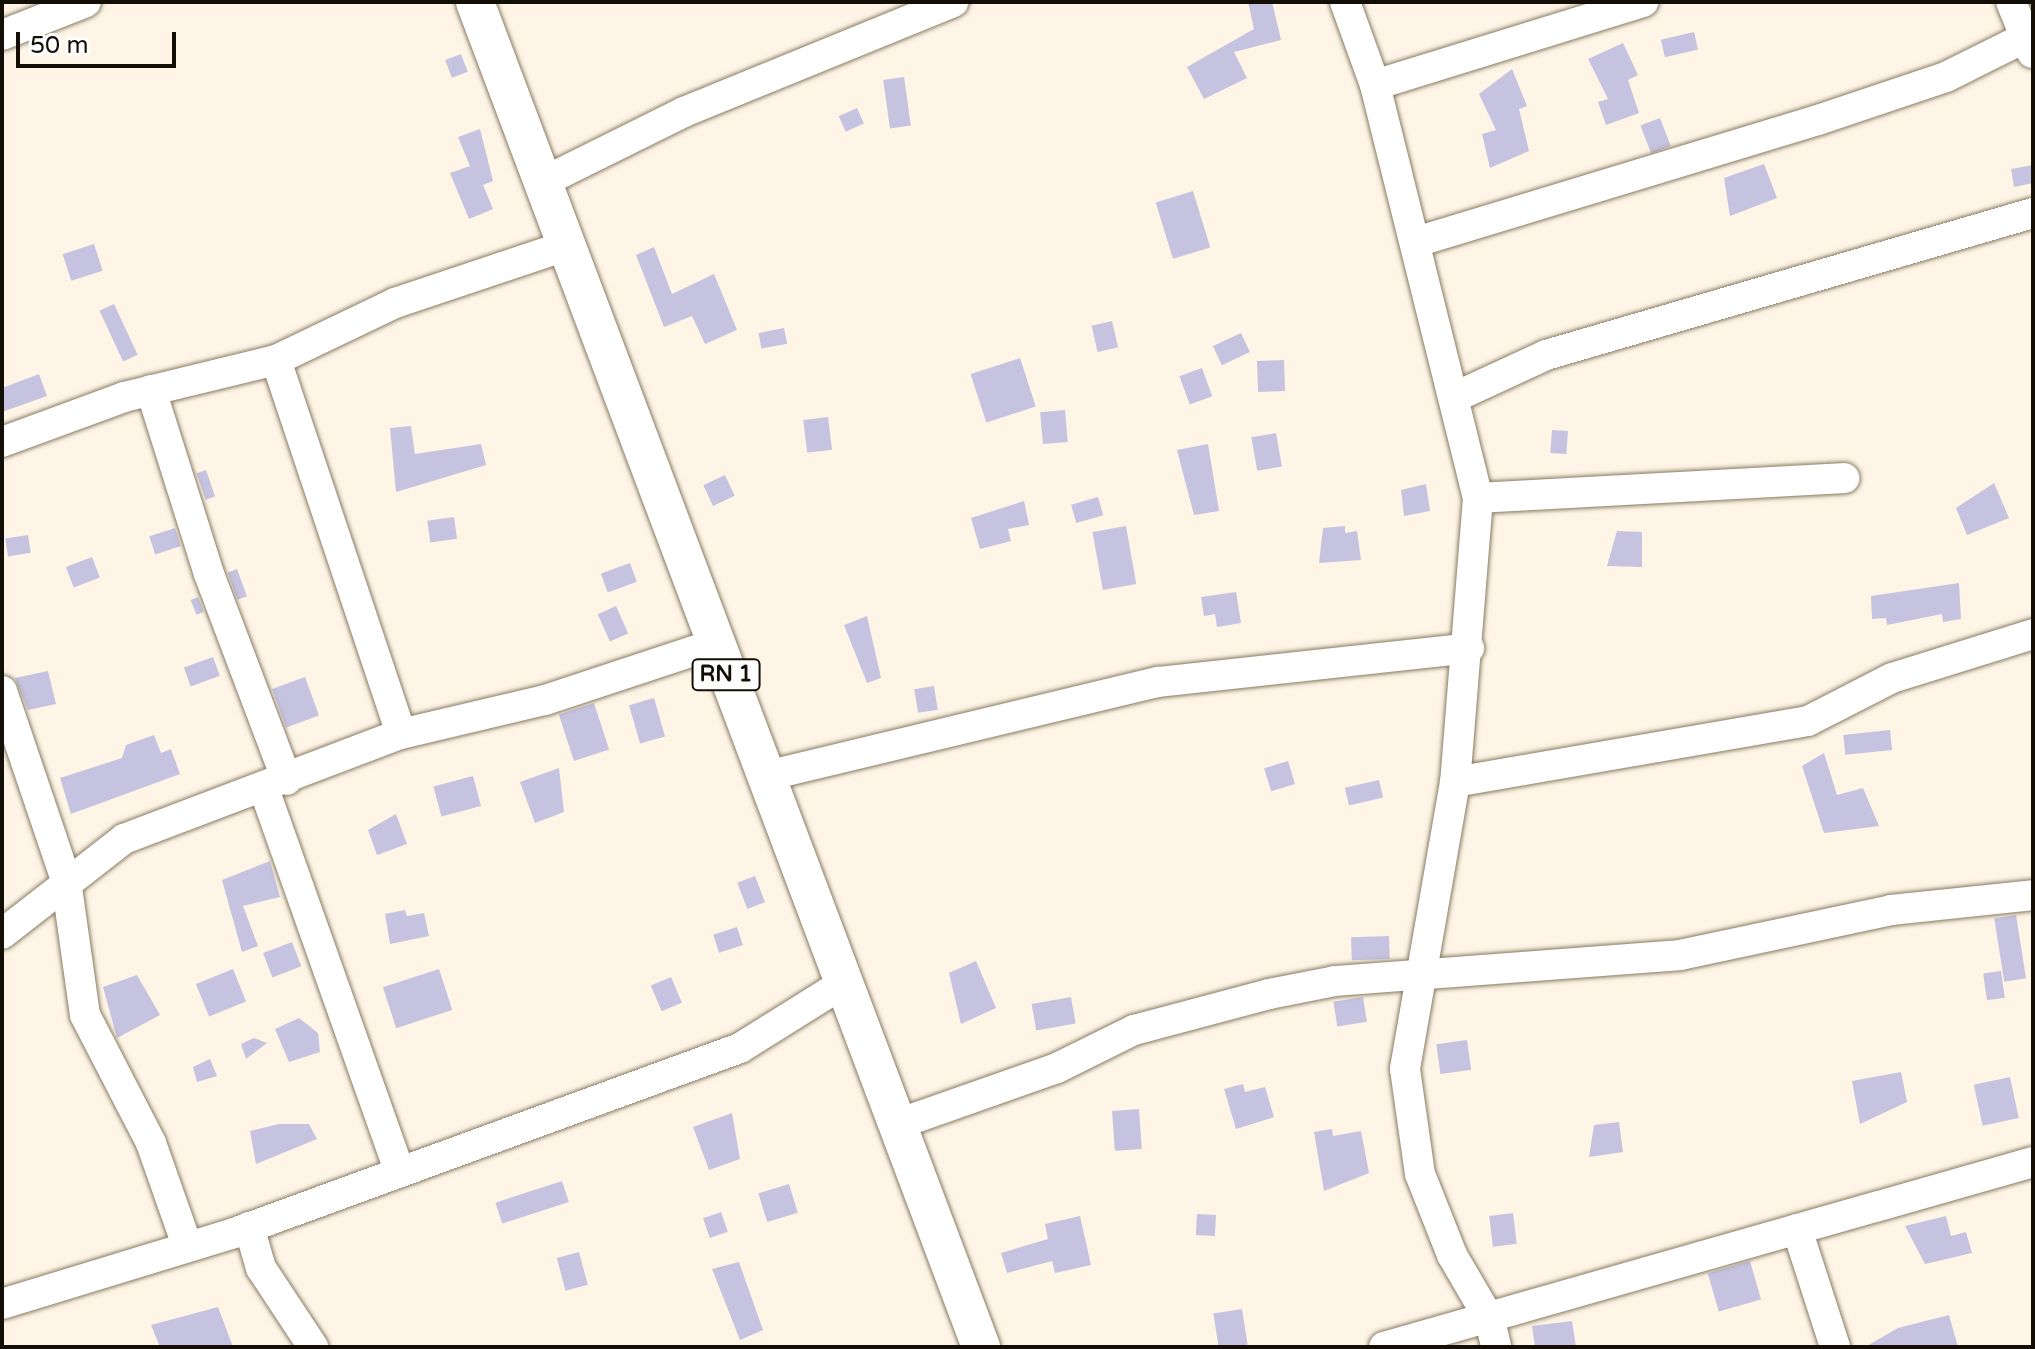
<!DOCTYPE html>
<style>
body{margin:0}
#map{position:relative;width:2035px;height:1349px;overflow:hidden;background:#fef5e6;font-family:"Varela Round",sans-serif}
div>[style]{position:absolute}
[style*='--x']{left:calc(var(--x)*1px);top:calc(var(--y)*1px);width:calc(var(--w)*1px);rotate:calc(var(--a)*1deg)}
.building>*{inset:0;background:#c5c3e0;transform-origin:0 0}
.roads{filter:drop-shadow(0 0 2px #887b64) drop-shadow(0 0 2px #887b64)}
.minor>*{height:30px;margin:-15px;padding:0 15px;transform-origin:15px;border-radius:15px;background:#fff}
.major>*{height:38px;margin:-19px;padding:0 19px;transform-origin:19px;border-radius:19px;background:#fff}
span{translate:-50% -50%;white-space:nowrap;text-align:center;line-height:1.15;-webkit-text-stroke:6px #fff;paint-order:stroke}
.shield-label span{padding:2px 6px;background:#fff;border:2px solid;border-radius:6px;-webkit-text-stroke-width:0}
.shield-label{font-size:22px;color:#130e06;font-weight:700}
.frame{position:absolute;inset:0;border:4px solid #130e06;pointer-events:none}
.scale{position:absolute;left:16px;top:32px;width:160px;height:36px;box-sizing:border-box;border:4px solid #130e06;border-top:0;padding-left:10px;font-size:24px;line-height:28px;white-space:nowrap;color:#130e06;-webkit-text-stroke:6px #fff;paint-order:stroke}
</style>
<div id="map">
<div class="building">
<div style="clip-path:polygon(1248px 2px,1272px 2px,1281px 40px,1234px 52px,1247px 78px,1204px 99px,1187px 67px,1254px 29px)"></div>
<div style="left:1694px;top:32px;width:18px;height:34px;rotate:77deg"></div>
<div style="clip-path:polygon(1623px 43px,1638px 75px,1628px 80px,1639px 113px,1606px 125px,1598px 102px,1608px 99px,1588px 59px)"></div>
<div style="left:461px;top:54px;width:19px;height:17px;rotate:69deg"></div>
<div style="clip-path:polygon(1512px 69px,1527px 106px,1519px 109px,1529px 151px,1490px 168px,1482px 134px,1496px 130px,1479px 94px)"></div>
<div style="left:904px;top:77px;width:49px;height:21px;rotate:82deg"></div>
<div style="left:857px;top:108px;width:17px;height:20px;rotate:66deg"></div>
<div style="left:1660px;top:118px;width:30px;height:21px;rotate:69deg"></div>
<div style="clip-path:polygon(480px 129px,493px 181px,483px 185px,493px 209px,469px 219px,450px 173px,470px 166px,458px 137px)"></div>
<div style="clip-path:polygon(1764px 164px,1777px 198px,1730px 216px,1724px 178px)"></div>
<div style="clip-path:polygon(2033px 165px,2033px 183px,2014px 187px,2011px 169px)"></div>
<div style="left:1193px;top:191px;width:59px;height:39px;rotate:73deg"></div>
<div style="left:94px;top:244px;width:28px;height:33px;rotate:72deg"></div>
<div style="clip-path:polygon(654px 247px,672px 294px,714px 274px,737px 330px,705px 344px,692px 316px,664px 327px,636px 255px)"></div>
<div style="left:114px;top:304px;width:56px;height:16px;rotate:65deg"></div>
<div style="left:1112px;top:321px;width:27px;height:21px;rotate:77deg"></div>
<div style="left:784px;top:328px;width:16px;height:26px;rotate:79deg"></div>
<div style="left:1241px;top:333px;width:21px;height:31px;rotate:65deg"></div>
<div style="left:1020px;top:358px;width:51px;height:52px;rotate:72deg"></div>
<div style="left:1284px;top:360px;width:31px;height:27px;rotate:88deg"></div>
<div style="left:1202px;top:368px;width:30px;height:24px;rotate:70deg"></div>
<div style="clip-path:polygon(39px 374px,47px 396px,2px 412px,2px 388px)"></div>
<div style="left:1065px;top:410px;width:32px;height:25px;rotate:85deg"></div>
<div style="left:828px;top:417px;width:33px;height:25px;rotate:83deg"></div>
<div style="clip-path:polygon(411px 426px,415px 454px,481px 444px,486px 465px,396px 492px,390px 428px)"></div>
<div style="left:1552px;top:430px;width:16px;height:23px;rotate:4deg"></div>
<div style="left:1276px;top:433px;width:34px;height:25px;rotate:80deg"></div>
<div style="clip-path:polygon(1208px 444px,1219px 511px,1194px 515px,1177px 450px)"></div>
<div style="left:206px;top:470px;width:28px;height:10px;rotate:71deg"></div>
<div style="left:725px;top:475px;width:23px;height:24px;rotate:65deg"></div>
<div style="clip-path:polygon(1994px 483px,2009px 518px,1967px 535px,1956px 508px)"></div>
<div style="clip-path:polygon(1426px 484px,1430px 511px,1404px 516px,1401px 490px)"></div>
<div style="left:1098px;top:497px;width:19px;height:28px;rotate:74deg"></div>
<div style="clip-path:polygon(1024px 501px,1029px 525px,1008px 529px,1011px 541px,980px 549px,971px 518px)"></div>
<div style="left:454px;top:517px;width:22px;height:27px;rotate:82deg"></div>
<div style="left:1126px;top:526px;width:59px;height:34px;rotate:80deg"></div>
<div style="clip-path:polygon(1345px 526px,1345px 533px,1357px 531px,1361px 560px,1319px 563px,1323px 528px)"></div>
<div style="left:175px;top:528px;width:19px;height:27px;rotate:72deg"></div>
<div style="clip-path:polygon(1617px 531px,1642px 532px,1642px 567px,1607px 566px)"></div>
<div style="left:28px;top:535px;width:18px;height:23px;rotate:81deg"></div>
<div style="left:92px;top:557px;width:22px;height:28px;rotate:69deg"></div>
<div style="left:630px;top:563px;width:20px;height:31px;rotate:70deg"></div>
<div style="left:237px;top:569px;width:29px;height:10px;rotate:70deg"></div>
<div style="clip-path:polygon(1959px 583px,1961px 619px,1943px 622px,1942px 614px,1887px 625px,1886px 618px,1872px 619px,1871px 596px)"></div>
<div style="clip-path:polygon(1236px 592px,1241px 623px,1217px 627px,1215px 614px,1204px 616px,1201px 597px)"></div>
<div style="left:198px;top:597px;width:16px;height:8px;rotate:68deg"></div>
<div style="left:616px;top:606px;width:30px;height:20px;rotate:66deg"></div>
<div style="clip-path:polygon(867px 616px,881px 678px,867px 683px,844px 625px)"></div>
<div style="left:213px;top:657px;width:20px;height:31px;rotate:70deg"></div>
<div style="clip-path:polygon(48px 671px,56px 704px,28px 710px,15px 678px)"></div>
<div style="left:305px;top:677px;width:41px;height:35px;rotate:70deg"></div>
<div style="left:934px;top:686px;width:24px;height:20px;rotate:81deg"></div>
<div style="left:654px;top:698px;width:40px;height:26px;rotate:74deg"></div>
<div style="left:594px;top:703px;width:49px;height:37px;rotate:72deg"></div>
<div style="left:1890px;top:730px;width:20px;height:47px;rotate:84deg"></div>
<div style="clip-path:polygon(154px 735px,161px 753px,171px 749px,180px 774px,71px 814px,60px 778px,122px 758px,126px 745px)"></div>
<div style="clip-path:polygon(1824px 753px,1837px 795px,1863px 788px,1879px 826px,1824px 833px,1802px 766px)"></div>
<div style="left:1288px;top:761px;width:24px;height:25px;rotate:73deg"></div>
<div style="clip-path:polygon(559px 768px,564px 812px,535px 823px,520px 782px)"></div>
<div style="left:473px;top:776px;width:31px;height:41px;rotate:75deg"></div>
<div style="left:1379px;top:780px;width:18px;height:35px;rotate:77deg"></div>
<div style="clip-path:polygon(396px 814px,407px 844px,377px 855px,368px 830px)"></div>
<div style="clip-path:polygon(270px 861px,280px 897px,243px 906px,258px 946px,242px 952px,222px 880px)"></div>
<div style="left:755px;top:876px;width:28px;height:19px;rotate:69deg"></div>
<div style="clip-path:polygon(405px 910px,407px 916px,424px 913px,429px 936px,390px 944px,385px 914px)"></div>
<div style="left:2016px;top:915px;width:64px;height:22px;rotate:81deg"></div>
<div style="left:737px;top:927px;width:19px;height:25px;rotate:72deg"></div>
<div style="left:1389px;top:936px;width:23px;height:38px;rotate:88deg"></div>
<div style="left:292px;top:942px;width:26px;height:31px;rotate:69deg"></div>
<div style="clip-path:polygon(976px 961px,996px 1008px,961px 1024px,949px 973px)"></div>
<div style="left:233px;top:969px;width:35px;height:40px;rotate:68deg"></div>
<div style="left:439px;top:969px;width:43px;height:59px;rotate:72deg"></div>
<div style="left:2001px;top:971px;width:27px;height:18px;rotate:82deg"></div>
<div style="clip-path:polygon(137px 975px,160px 1015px,117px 1038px,103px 987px)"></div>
<div style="left:671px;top:977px;width:28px;height:22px;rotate:67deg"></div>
<div style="left:1071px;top:997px;width:27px;height:40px;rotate:80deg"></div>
<div style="left:1363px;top:997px;width:25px;height:30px;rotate:81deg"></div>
<div style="clip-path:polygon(299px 1018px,318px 1033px,320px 1052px,289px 1062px,275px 1029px)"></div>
<div style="clip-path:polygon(254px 1038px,267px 1043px,246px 1059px,241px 1044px)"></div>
<div style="left:1467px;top:1040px;width:30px;height:31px;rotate:82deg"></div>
<div style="clip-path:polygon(210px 1059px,217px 1076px,197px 1082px,193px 1067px)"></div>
<div style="clip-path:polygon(1901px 1072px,1907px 1102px,1860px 1124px,1852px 1081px)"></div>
<div style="left:2010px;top:1077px;width:42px;height:37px;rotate:78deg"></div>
<div style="clip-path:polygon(1243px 1084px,1245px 1092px,1265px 1087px,1274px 1117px,1236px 1129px,1224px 1089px)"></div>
<div style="left:1139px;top:1109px;width:40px;height:27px;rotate:86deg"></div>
<div style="clip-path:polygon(732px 1113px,740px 1159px,709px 1170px,693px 1127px)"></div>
<div style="clip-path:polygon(1619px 1122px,1623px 1152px,1589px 1157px,1594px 1125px)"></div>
<div style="clip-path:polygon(279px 1124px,309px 1124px,317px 1139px,256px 1164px,250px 1131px)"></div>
<div style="clip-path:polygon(1332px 1129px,1333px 1136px,1361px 1131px,1369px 1173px,1324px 1191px,1314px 1132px)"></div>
<div style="left:562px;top:1181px;width:22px;height:70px;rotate:72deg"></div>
<div style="left:789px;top:1184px;width:30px;height:32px;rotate:73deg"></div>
<div style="left:721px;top:1212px;width:21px;height:19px;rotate:71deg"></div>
<div style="left:1513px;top:1213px;width:31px;height:24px;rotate:83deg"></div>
<div style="left:1197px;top:1214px;width:19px;height:21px;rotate:3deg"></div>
<div style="clip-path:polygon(1080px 1216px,1091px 1265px,1055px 1273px,1052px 1261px,1007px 1273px,1001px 1253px,1048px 1239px,1045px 1224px)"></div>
<div style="clip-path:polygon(1946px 1216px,1951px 1236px,1966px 1232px,1972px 1253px,1925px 1264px,1905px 1226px)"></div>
<div style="left:579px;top:1252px;width:34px;height:23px;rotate:75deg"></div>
<div style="left:1750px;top:1261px;width:40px;height:44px;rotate:74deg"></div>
<div style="clip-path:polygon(739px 1262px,763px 1330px,740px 1340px,712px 1269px)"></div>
<div style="clip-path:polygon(218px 1307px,233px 1347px,160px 1347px,151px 1325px)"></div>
<div style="left:1242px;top:1309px;width:36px;height:29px;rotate:81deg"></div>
<div style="clip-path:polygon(1949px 1315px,1958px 1347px,1865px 1347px,1898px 1328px)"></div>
<div style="clip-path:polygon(1572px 1321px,1576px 1347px,1535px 1347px,1532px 1326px)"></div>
</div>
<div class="roads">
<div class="minor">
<div style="--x:1345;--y:2;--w:88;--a:70.1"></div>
<div style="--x:1375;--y:85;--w:426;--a:76"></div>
<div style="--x:1478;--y:498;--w:285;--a:94.6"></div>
<div style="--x:1455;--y:782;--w:291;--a:99.9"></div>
<div style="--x:1405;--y:1069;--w:106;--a:81.9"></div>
<div style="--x:1420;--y:1174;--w:87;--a:68.4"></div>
<div style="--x:1452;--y:1255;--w:75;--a:59.7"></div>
<div style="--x:1490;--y:1320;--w:28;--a:77"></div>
<div style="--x:2011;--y:2;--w:55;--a:67.6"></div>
<div style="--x:2;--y:35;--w:90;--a:-21.4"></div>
<div style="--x:1375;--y:85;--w:281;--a:-17.2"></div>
<div style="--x:543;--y:182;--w:157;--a:-26.4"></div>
<div style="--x:684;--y:112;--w:291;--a:-22.2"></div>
<div style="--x:1416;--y:242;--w:420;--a:-16.9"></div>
<div style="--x:1818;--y:120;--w:135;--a:-18.6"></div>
<div style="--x:1946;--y:77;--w:87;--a:-26.6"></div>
<div style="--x:276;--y:360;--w:394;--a:71.5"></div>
<div style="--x:151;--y:390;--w:193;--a:72.5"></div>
<div style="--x:209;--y:574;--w:220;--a:69.3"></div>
<div style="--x:1455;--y:397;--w:100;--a:-24.8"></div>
<div style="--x:1546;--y:355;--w:507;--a:-16.26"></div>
<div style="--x:2;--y:442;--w:130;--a:-20.2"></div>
<div style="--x:124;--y:397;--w:156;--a:-13.7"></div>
<div style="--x:276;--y:360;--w:132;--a:-25.6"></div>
<div style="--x:395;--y:303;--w:182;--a:-18.5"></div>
<div style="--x:1478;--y:498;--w:367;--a:-3.1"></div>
<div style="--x:2;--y:691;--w:200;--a:71.3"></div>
<div style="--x:66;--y:880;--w:136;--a:82"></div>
<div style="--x:85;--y:1015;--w:144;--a:62.7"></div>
<div style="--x:151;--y:1143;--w:108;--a:70.6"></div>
<div style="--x:766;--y:776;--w:403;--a:-13.5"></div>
<div style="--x:1158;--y:682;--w:313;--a:-6.2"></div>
<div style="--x:1455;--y:782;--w:358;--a:-9.8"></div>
<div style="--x:1808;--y:721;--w:94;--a:-27.1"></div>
<div style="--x:1892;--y:678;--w:148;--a:-17.3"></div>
<div style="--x:264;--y:789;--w:406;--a:70.5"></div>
<div style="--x:2;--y:934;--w:155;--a:-37.9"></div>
<div style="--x:124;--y:839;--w:296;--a:-20.8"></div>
<div style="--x:401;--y:734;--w:148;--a:-13.3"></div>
<div style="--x:545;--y:700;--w:178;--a:-18.3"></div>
<div style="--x:898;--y:1124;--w:169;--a:-19.4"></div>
<div style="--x:1057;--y:1068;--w:86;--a:-26.3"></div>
<div style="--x:1134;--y:1030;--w:140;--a:-14.9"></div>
<div style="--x:1269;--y:994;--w:67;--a:-11.1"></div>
<div style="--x:1335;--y:981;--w:346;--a:-4.3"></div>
<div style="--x:1680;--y:955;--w:216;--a:-12"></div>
<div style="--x:1891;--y:910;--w:143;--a:-6"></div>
<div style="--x:249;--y:1227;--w:43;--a:73.7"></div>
<div style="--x:261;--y:1268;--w:95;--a:56.6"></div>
<div style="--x:1797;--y:1229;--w:124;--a:72.1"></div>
<div style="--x:2;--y:1304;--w:243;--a:-17"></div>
<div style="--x:234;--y:1233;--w:539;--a:-20.08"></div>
<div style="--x:740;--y:1048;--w:123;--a:-32"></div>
<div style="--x:1384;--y:1347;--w:675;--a:-15.91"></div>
</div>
<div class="major">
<div style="--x:475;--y:2;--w:1437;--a:69.38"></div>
</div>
</div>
<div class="shield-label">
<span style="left:726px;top:675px">RN 1</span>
</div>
<div class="frame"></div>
<div class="scale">50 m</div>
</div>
